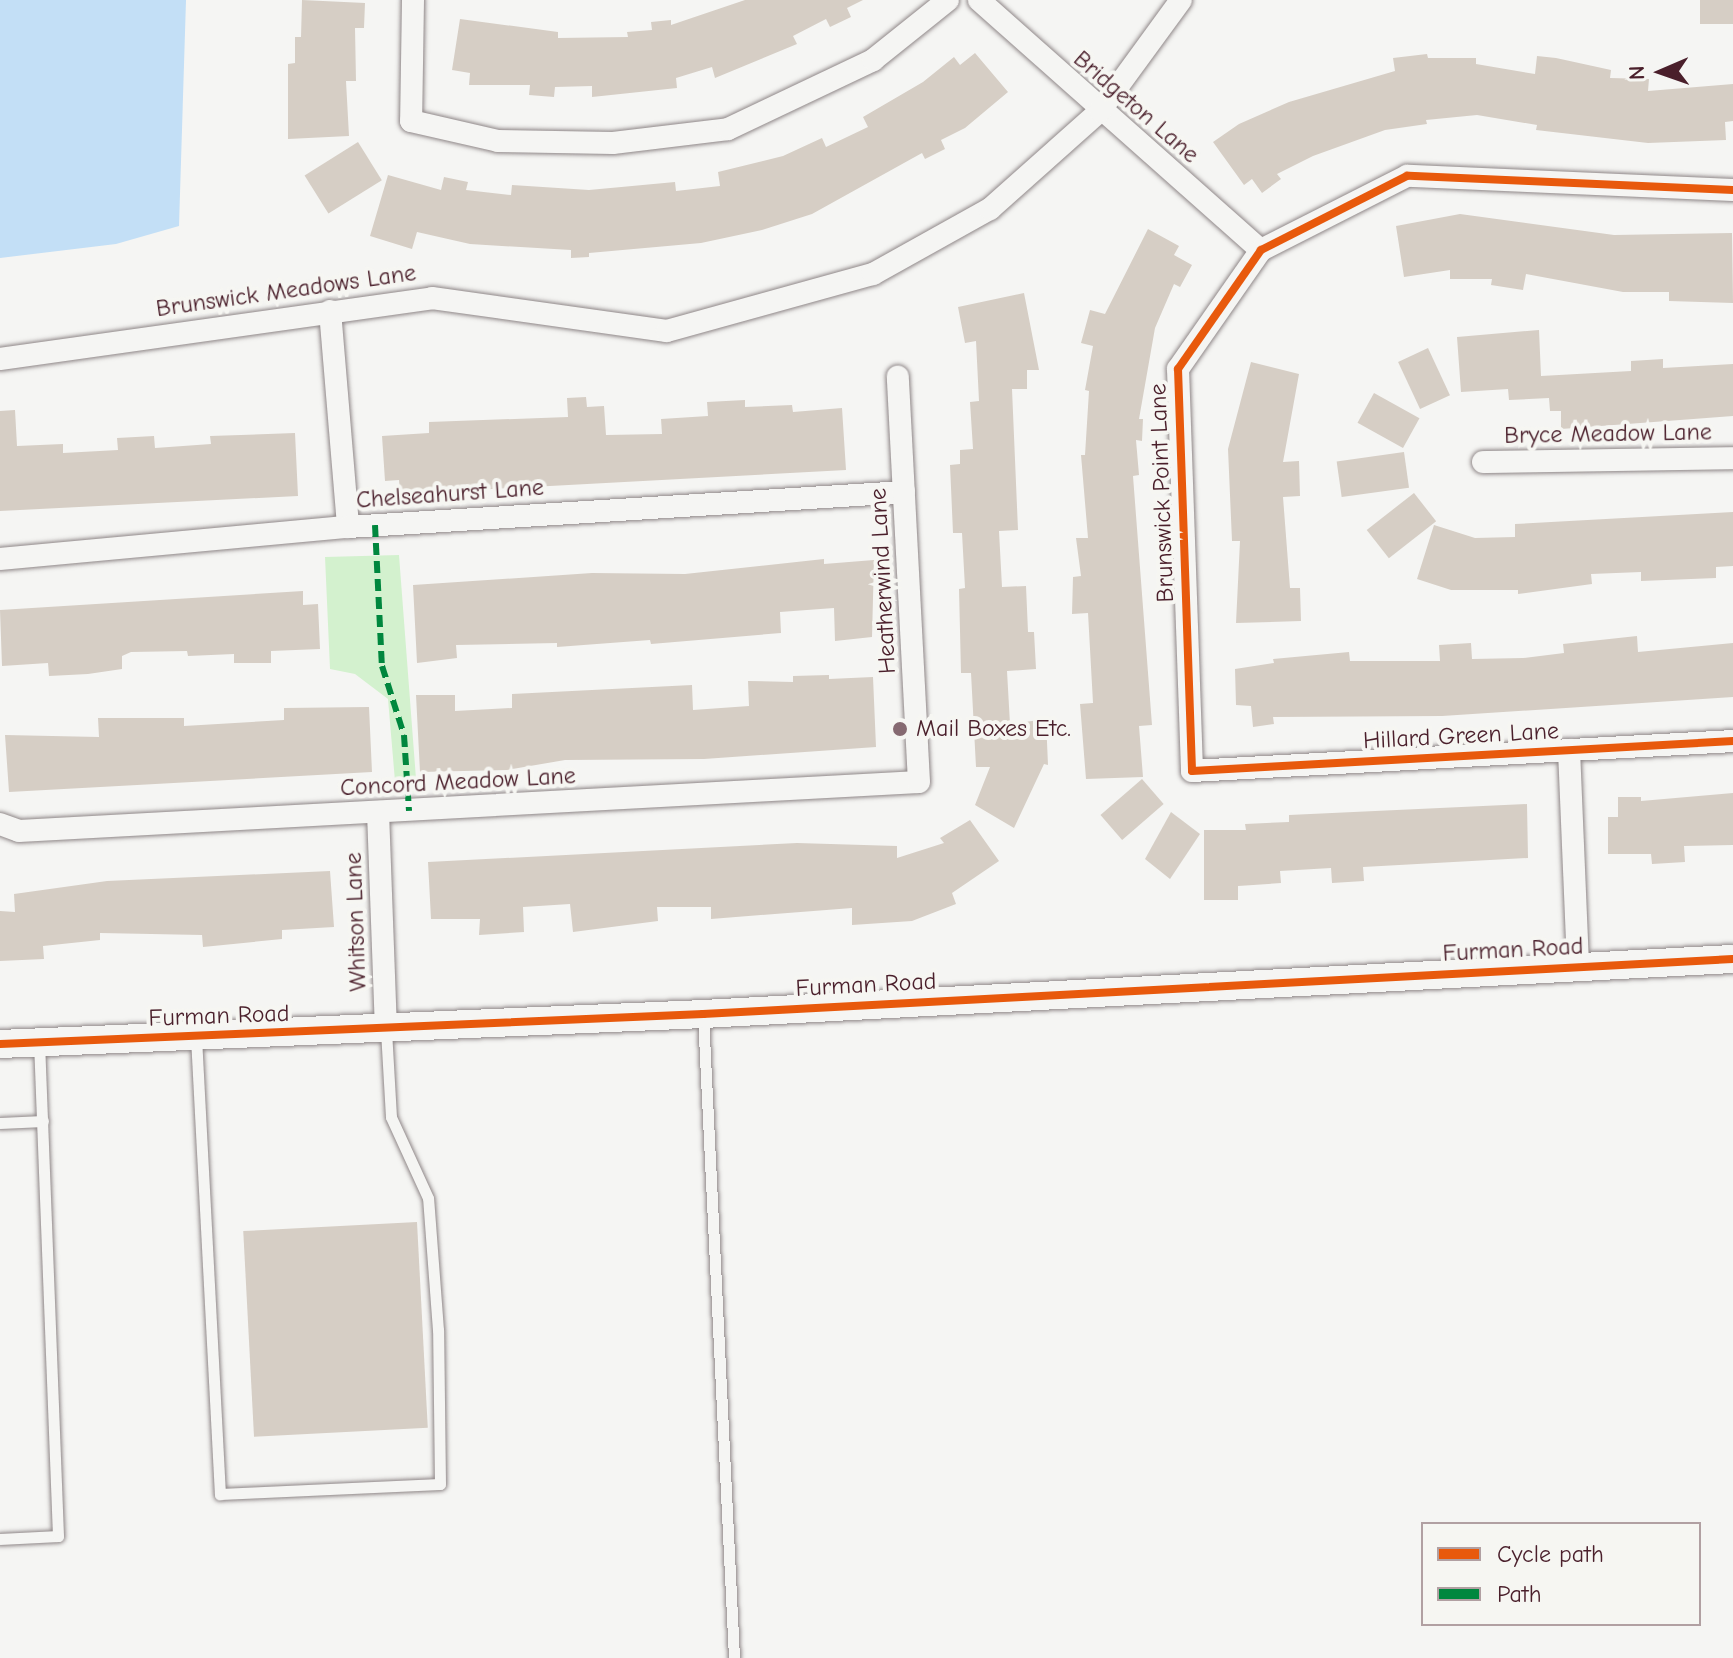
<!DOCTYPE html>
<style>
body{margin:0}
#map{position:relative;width:1733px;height:1658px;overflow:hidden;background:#f5f5f3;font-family:"Comic Neue",sans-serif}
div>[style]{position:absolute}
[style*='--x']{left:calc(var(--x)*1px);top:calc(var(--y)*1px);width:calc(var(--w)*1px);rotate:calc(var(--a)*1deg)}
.green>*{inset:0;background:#d3f1ce}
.water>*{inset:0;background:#c3dff6}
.building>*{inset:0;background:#d6cec5;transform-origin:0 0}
.roads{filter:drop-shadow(0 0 2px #8f8788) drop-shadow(0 0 2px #8f8788)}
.service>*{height:11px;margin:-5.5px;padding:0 5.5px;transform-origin:5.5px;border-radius:5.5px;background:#f5f5f3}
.minor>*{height:22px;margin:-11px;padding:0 11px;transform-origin:11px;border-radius:11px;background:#f5f5f3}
.tertiary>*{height:28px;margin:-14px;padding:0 14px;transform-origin:14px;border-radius:14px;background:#f5f5f3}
.quiet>*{height:6px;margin-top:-3px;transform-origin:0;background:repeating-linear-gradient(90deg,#00873e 0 12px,transparent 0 18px)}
.cycleway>*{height:8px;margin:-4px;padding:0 4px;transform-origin:4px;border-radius:4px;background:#e8590c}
.dots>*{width:22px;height:22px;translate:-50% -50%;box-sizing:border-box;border:4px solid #f6f6f2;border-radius:50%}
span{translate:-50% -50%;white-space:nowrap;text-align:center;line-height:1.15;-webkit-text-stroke:8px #f6f6f2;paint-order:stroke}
.street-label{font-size:24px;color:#4a1f2b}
.poi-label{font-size:24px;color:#4a1f2b}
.left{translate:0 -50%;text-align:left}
.legend{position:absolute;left:1421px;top:1522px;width:280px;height:104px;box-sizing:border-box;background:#f6f6f2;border:2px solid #b1a0a2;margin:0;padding:10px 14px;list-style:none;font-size:24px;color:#4a1f2b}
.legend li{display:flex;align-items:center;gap:16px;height:40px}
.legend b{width:40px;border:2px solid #b1a0a2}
.north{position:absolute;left:1621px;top:32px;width:80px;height:80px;-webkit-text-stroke:6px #f6f6f2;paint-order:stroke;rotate:268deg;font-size:22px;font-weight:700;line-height:32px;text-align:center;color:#4a1f2b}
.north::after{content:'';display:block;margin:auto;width:28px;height:36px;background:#4a1f2b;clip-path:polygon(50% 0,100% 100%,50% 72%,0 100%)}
</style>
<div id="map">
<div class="green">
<div style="clip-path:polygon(399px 555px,417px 792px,396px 793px,388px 699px,355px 674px,330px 669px,325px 557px)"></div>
</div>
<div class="water">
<div style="clip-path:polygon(0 0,186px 0,179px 226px,116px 244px,0 258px)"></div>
</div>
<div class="building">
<div style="clip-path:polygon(302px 0,365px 3px,364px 28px,355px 28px,356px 81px,346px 81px,349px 136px,288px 139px,288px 64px,295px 63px,295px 37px,301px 37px)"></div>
<div style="clip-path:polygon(745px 0,863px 0,847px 8px,851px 17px,830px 27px,826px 19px,793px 36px,797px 44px,715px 78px,712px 67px,676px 78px,677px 88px,592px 97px,592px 86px,555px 87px,554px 97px,529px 95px,530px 85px,469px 85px,470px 73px,452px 70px,460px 19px,558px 32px,558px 38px,628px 37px,627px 32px,652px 30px,651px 22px,671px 20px,671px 25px)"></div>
<div style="left:1700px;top:0;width:33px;height:24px"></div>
<div style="clip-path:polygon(975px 53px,1008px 92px,965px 128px,941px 140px,945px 149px,925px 159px,922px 153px,812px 214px,762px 230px,701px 243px,589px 253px,589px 257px,571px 258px,571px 250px,470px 244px,417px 232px,412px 249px,370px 236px,388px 175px,441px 190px,444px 177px,468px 182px,466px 190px,511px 195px,512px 185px,589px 190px,675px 182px,676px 191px,720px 186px,718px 172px,783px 156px,822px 138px,826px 147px,868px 127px,863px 117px,923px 82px,954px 57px,960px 65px)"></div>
<div style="clip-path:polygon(1427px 54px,1428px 58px,1476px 58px,1476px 64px,1535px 74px,1537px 56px,1556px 58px,1611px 70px,1610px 78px,1649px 79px,1648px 91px,1733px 84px,1733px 121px,1725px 122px,1726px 140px,1648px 143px,1536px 130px,1537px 125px,1477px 115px,1426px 120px,1427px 124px,1385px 130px,1313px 156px,1277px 174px,1281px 179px,1262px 193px,1252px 179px,1244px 185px,1213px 142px,1239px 124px,1289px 102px,1395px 71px,1393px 58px)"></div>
<div style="left:358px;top:142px;width:45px;height:63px;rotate:58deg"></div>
<div style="clip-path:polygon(1460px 214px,1614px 235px,1732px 233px,1733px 303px,1669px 301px,1669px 292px,1623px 292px,1526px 274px,1523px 290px,1491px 285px,1492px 279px,1450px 279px,1450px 270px,1404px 277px,1396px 226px)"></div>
<div style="clip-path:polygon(1148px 229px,1179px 246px,1174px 255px,1192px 265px,1180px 287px,1174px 284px,1155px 328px,1139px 419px,1143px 419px,1142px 441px,1136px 440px,1139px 475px,1133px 476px,1152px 725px,1139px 726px,1143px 777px,1086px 779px,1080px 704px,1093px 703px,1088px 613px,1072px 614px,1073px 577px,1081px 576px,1076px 538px,1088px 538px,1081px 455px,1085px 455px,1089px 391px,1085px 390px,1093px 346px,1081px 343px,1090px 310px,1105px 314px)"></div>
<div style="clip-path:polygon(1024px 293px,1039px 370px,1027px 370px,1027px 389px,1012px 389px,1018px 530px,999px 531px,1002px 587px,1026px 586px,1028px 632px,1034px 632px,1036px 669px,1007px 671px,1010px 724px,1046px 719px,1048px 765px,1044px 764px,1014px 828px,975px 805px,990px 767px,976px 767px,971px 673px,961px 673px,959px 589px,965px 588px,962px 533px,953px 533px,950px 465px,960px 464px,960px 450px,973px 449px,970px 402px,979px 401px,976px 341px,965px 343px,958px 307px)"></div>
<div style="clip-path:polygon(1539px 330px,1541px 376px,1631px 371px,1631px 361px,1663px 359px,1663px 368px,1733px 364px,1733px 416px,1561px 429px,1561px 411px,1550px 411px,1549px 398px,1509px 400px,1508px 389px,1461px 392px,1457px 337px)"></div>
<div style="left:1428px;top:348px;width:52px;height:33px;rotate:65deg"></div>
<div style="clip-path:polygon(1251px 362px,1299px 374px,1283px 462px,1299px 461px,1300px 496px,1283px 497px,1290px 588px,1300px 588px,1301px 621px,1236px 623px,1240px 541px,1232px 541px,1228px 449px)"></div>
<div style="left:1374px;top:393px;width:52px;height:34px;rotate:29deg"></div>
<div style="clip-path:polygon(586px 397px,587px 407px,604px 406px,606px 435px,662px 434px,661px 419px,708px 416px,707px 402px,745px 400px,745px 407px,792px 405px,793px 412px,842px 408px,846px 470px,400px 494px,399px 480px,385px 481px,382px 436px,429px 433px,429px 422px,568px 417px,567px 398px)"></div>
<div style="clip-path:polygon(15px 410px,17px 446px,63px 444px,63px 453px,118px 450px,117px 438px,154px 436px,155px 448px,211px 444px,210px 436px,295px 433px,298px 496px,0 511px,0 411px)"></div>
<div style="left:1404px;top:452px;width:36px;height:68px;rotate:82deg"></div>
<div style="left:1414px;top:493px;width:36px;height:60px;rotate:52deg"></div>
<div style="clip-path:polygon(1733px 512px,1733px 566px,1716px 567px,1716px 578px,1641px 581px,1641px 572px,1591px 574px,1592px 584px,1518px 594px,1518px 590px,1451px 590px,1417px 579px,1434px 525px,1475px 538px,1515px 537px,1515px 524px)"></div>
<div style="clip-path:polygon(824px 559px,824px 564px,874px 560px,872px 637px,835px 641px,834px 608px,780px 612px,781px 633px,651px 644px,650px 640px,557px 647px,557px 643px,456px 645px,457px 658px,417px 663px,413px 585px,592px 573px,685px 574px)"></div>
<div style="clip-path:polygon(303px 591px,303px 605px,318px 604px,320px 649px,271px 651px,271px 663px,234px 663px,234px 654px,188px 656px,187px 651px,131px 652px,122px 656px,122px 669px,88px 674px,49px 676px,48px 663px,2px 666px,0 610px)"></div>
<div style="clip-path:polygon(1637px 636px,1638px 652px,1733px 643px,1733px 697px,1442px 716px,1273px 717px,1274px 724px,1253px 727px,1251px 706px,1236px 705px,1235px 669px,1274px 663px,1273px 659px,1349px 652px,1350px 661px,1440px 661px,1439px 645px,1471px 643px,1472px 659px,1523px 658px,1564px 653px,1563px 644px)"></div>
<div style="clip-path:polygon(829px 675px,829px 679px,873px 677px,876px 747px,704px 759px,565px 760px,507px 770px,420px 772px,416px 695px,455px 695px,455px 711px,512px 708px,512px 694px,692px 685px,693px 710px,749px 706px,748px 681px,793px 682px,793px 676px)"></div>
<div style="clip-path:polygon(369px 707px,372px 772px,9px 792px,5px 735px,99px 737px,98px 718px,184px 718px,184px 726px,284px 720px,284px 708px)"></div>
<div style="left:1142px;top:779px;width:33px;height:55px;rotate:49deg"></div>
<div style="clip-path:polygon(1733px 793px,1733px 845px,1684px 846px,1685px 862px,1652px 864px,1651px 854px,1608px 854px,1608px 817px,1618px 817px,1618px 797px,1641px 797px,1641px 801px)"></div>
<div style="clip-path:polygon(1527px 804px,1528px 858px,1363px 867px,1364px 881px,1332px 883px,1331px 868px,1280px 871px,1281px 883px,1238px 886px,1238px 900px,1204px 900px,1204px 830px,1246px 830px,1245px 824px,1289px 822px,1289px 815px)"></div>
<div style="clip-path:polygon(1171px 812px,1200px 834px,1170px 879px,1145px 859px)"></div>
<div style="clip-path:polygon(970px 820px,999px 861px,952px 893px,956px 904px,912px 921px,852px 925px,852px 908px,711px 919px,711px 907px,657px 907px,658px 921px,573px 932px,570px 904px,523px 907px,524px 932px,479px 935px,480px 919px,431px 919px,428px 862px,797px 843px,897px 846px,897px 858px,944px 843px,940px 838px)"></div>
<div style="clip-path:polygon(330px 871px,334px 927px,282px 930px,282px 939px,203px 947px,202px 935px,100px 933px,100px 940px,43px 946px,44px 959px,0 961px,0 911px,15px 912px,14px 894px,107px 881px)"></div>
<div style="left:417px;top:1222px;width:206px;height:174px;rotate:87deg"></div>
</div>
<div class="roads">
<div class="service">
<div style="--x:703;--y:1015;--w:644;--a:87.24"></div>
<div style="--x:196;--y:1037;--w:458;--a:87"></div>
<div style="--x:220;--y:1494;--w:220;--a:-2.6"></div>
<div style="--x:440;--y:1484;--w:154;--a:-90.7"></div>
<div style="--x:438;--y:1330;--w:132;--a:-94.3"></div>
<div style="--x:428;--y:1198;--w:89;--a:-114.6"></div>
<div style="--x:391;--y:1117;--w:88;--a:-93.3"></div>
<div style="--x:0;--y:1123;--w:43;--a:-2.7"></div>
<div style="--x:0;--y:1539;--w:58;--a:-3"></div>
<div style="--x:58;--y:1536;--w:493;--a:-92.2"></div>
</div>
<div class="minor">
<div style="--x:413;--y:0;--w:121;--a:90.9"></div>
<div style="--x:411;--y:121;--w:89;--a:12.9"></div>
<div style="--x:498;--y:141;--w:115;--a:1"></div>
<div style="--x:613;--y:143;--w:116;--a:-6.9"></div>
<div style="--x:728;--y:129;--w:161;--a:-25.4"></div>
<div style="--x:873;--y:60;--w:96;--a:-38.7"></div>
<div style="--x:979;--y:0;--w:377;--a:41.6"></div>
<div style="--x:1733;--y:190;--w:326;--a:-177.5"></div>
<div style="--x:1407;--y:176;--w:164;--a:153.1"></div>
<div style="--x:1261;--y:250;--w:145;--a:124.9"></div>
<div style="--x:1178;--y:369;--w:402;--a:88"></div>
<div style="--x:1192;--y:771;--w:542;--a:-3.17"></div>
<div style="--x:330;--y:311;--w:217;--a:85.2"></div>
<div style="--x:0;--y:359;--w:436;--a:-8"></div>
<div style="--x:432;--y:298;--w:237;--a:8"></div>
<div style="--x:667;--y:331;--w:214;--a:-15.5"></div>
<div style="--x:873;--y:274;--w:134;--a:-29.1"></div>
<div style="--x:990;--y:209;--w:147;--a:-41.7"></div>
<div style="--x:1100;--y:111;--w:137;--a:-53.9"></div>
<div style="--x:1483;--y:462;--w:250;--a:-0.9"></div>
<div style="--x:0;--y:559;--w:349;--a:-5.3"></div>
<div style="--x:348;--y:527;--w:557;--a:-3.6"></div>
<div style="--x:1569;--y:750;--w:216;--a:87.6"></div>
<div style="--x:378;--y:812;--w:217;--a:87.9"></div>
<div style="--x:0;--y:824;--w:20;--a:20"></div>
<div style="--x:19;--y:831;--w:901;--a:-3.12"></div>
<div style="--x:919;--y:782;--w:406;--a:-93"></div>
</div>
<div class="tertiary">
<div style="--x:0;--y:1044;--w:704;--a:-2.44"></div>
<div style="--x:703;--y:1014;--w:1031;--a:-3.06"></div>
</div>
</div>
<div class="quiet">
<div style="--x:375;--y:525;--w:141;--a:87.2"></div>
<div style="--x:382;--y:666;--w:72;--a:72.3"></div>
<div style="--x:404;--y:735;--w:76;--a:86.2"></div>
</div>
<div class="cycleway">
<div style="--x:1733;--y:190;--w:326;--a:-177.5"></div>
<div style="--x:1407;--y:176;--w:164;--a:153.1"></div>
<div style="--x:1261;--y:250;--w:145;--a:124.9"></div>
<div style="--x:1178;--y:369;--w:402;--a:88"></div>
<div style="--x:1192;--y:771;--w:542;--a:-3.17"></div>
<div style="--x:0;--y:1044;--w:704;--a:-2.44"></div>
<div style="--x:703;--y:1014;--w:1031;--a:-3.06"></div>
</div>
<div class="dots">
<div style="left:900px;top:729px;background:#866a71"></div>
</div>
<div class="street-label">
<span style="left:1136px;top:107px;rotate:41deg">Bridgeton Lane</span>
<span style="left:286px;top:291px;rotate:-8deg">Brunswick Meadows Lane</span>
<span style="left:1608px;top:434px;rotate:-1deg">Bryce Meadow Lane</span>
<span style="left:1162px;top:493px;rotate:-92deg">Brunswick Point Lane</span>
<span style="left:450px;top:494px;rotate:-4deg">Chelseahurst Lane</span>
<span style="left:883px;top:581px;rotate:-93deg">Heatherwind Lane</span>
<span style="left:1461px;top:736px;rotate:-3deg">Hillard Green Lane</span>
<span style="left:458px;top:782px;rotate:-3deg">Concord Meadow Lane</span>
<span style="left:356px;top:922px;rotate:-92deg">Whitson Lane</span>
<span style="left:1513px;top:950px;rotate:-3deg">Furman Road</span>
<span style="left:866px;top:985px;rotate:-3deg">Furman Road</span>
<span style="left:219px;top:1016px;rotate:-2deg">Furman Road</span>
</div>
<div class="poi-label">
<span class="left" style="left:916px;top:729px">Mail Boxes Etc.</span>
</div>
<ul class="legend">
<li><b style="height:10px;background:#e8590c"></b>Cycle path</li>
<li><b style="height:10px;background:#00873e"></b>Path</li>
</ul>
<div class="north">N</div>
</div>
